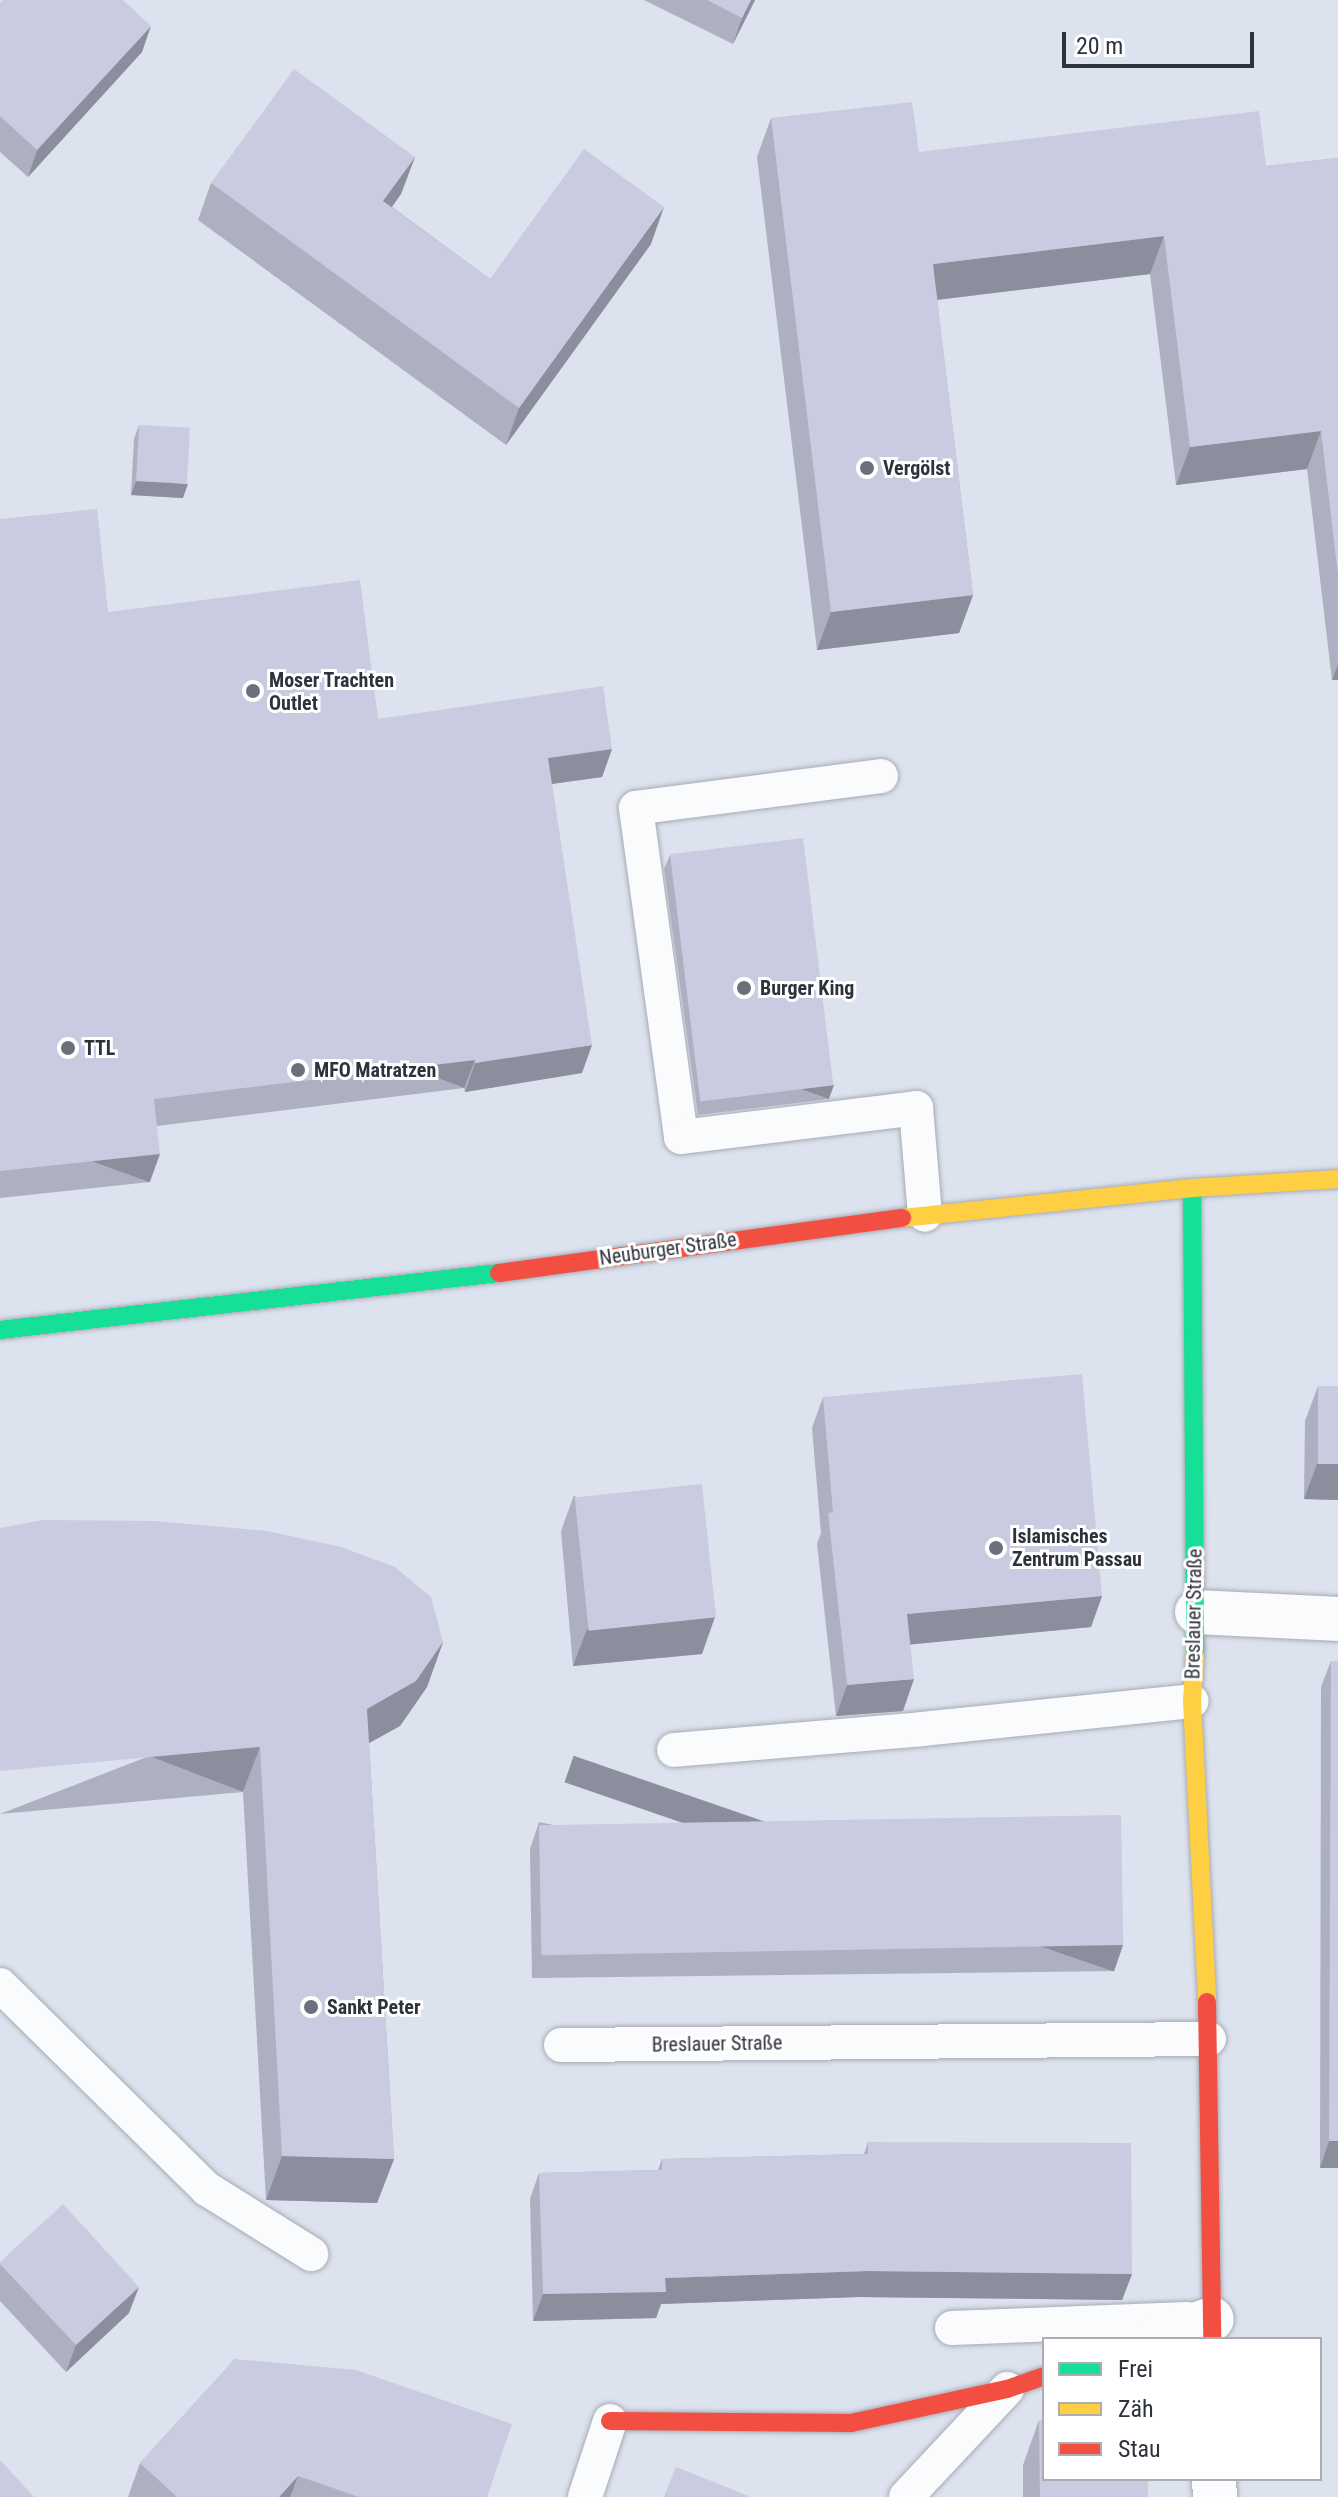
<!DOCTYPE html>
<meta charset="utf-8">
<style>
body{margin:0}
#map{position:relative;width:1338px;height:2497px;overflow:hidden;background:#dce2ee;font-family:"Roboto Condensed",sans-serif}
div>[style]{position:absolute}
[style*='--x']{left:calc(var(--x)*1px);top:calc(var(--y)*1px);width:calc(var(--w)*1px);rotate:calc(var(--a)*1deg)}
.roads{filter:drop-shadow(0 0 2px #a7abb4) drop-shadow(0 0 2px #a7abb4)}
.lane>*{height:34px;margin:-17px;padding:0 17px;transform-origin:17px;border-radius:17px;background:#fafbfc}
.street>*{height:44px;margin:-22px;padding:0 22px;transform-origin:22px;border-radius:22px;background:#fafbfc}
.fast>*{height:18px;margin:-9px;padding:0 9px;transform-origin:9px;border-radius:9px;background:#16e098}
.slow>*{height:18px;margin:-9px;padding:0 9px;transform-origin:9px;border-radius:9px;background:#ffcf43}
.jam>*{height:18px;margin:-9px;padding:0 9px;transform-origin:9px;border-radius:9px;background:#f24e42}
.wall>*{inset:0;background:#aeafc1}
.shaded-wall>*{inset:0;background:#8d8e9d;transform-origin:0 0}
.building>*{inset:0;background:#cacbe0;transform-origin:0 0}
.dots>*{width:22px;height:22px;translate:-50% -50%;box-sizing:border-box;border:4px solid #fff;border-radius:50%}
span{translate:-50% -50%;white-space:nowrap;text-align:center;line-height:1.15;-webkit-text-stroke:6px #fff;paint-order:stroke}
.poi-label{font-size:20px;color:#2e323b;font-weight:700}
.left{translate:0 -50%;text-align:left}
.street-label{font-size:20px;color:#2e323b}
.legend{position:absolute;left:1042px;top:2337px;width:280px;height:144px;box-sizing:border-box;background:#fff;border:2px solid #abadb1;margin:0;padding:10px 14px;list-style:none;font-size:24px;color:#2e323b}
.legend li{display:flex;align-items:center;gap:16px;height:40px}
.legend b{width:40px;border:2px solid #abadb1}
.scale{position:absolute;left:1062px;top:32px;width:192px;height:36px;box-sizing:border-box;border:4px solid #2e323b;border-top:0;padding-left:10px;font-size:24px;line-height:28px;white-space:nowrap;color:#2e323b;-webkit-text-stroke:6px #fff;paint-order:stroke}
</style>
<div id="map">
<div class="roads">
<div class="lane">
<div style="--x:881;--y:776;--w:247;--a:172.6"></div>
<div style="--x:636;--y:808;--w:332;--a:82.2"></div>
<div style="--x:681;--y:1137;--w:237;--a:-7"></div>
<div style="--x:916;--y:1108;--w:107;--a:85.2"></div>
<div style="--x:674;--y:1750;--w:249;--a:-4.8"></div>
<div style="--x:922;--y:1729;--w:271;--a:-5.9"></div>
<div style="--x:0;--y:1985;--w:291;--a:44.6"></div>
<div style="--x:207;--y:2189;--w:123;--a:32"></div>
<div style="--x:561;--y:2045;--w:648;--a:-0.53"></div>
<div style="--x:952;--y:2328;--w:235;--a:-2.2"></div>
<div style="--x:585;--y:2497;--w:80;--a:-71.8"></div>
<div style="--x:906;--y:2497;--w:148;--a:-46.9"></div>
</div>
<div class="street">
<div style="--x:1197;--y:1612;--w:141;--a:2.8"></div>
<div style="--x:1152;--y:2339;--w:63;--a:-18.4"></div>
<div style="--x:1214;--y:2479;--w:18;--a:87"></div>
</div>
<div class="fast">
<div style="--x:1192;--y:1188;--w:468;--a:89.6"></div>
<div style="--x:0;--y:1330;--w:502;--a:-6.52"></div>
</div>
<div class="slow">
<div style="--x:902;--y:1218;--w:292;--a:-5.9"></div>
<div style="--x:1192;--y:1188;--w:146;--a:-3.5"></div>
<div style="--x:1195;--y:1656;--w:45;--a:93.8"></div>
<div style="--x:1192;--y:1701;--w:301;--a:87.1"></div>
</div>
<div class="jam">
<div style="--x:499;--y:1273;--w:407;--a:-7.8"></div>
<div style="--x:1207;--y:2002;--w:337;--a:89.1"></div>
<div style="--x:610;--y:2421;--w:241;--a:0.5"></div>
<div style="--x:851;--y:2423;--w:160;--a:-12.3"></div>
<div style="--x:1007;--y:2389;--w:39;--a:-19"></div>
</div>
</div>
<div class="wall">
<div style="clip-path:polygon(644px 0,755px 0,733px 44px)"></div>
<div style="clip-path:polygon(0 3px,142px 52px,28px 177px,0 152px)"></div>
<div style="clip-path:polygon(771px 118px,919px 152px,1266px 166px,1338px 158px,1338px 680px,1332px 680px,1307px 469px,1176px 485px,1150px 274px,937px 300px,973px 595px,959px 633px,817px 650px,757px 157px)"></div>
<div style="clip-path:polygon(415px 157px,401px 194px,392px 207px,490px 279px,651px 244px,506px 445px,198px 220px,211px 183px)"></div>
<div style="clip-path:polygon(139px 425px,183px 498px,131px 495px,134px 439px)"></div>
<div style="clip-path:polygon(0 519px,108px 612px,378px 719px,612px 749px,602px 777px,552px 784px,582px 1073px,465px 1092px,464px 1088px,157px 1126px,150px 1182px,0 1198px)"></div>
<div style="clip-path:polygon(670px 855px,829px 1099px,698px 1115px,664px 869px)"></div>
<div style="clip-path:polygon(1318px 1386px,1338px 1500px,1304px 1499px,1305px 1421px)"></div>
<div style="clip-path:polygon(823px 1397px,1102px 1596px,1091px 1627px,910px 1644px,903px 1711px,836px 1716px,817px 1544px,821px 1533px,812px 1428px)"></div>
<div style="clip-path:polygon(574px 1495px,702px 1654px,573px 1666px,561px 1531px)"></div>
<div style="clip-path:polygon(443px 1642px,427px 1687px,400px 1726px,369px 1743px,394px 2159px,377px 2203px,266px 2200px,243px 1792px,0 1814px)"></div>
<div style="clip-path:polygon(1331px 1661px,1338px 2168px,1320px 2168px,1321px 1687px)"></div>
<div style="clip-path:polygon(539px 1822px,1123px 1945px,1114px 1971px,532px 1978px,530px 1849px)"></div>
<div style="clip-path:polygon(868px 2142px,1132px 2274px,1122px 2300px,858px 2297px,661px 2304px,656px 2318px,533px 2321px,530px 2199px,539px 2173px,658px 2170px,662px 2159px,864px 2154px)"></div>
<div style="clip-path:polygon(0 2262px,129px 2313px,66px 2372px,0 2301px)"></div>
<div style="clip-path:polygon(235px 2359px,487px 2497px,128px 2497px,140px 2463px)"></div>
<div style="clip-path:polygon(1039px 2420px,1148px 2497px,1023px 2497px,1023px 2465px)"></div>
</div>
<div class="shaded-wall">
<div style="clip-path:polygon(751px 0,755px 0,733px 44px,742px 18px)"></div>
<div style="clip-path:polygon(151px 26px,142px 52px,28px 177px,37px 150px)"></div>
<div style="clip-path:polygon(415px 157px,401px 194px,370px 237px,383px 201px)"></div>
<div style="clip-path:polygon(664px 207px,651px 244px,506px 445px,519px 408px)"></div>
<div style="clip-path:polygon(1164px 236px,1150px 274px,919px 302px,933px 264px)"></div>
<div style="clip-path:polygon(1321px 431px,1307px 469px,1176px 485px,1190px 447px)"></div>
<div style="clip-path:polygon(136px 481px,188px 484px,183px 498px,131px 495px)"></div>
<div style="clip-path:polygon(973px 595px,959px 633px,817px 650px,831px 612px)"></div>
<div style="clip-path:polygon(1338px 664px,1338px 680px,1332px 680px)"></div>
<div style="clip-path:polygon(612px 749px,602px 777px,537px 786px,548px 758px)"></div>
<div style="clip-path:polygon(592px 1045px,582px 1073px,465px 1092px,475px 1063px)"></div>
<div style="left:475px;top:1060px;width:30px;height:323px;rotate:111deg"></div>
<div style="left:834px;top:1085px;width:15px;height:132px;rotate:110deg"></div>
<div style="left:160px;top:1154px;width:30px;height:161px;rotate:110deg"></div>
<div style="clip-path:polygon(1317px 1464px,1338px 1464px,1338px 1500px,1304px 1499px)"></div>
<div style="clip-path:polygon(1102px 1596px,1091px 1627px,896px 1646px,907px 1614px)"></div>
<div style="clip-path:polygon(715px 1617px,702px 1654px,573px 1666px,587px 1629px)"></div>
<div style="clip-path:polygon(443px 1642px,427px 1687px,400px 1726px,351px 1753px,367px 1709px)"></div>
<div style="clip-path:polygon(914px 1679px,903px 1711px,836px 1716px,847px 1685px)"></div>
<div style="left:260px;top:1747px;width:48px;height:261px;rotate:111deg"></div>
<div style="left:1123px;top:1945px;width:28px;height:581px;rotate:109deg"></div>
<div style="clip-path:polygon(1329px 2141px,1338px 2141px,1338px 2168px,1320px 2168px)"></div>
<div style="clip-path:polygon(282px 2156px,394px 2159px,377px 2203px,266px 2200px)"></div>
<div style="clip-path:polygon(868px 2271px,1132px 2274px,1122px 2300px,858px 2297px,661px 2304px,656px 2318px,533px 2321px,543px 2294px,665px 2278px)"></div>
<div style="clip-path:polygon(139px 2287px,129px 2313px,66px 2372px,76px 2345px)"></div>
<div style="clip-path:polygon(298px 2476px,290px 2497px,279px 2497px)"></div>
</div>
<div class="building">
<div style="clip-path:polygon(3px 0,123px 0,151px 26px,37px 150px,0 116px,0 3px)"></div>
<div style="clip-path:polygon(707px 0,751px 0,742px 18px)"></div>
<div style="clip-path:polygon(294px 69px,415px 157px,383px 201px,490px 279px,584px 149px,664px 207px,519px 408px,211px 183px)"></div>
<div style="clip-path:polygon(912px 102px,919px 152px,1259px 111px,1266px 166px,1338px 158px,1338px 575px,1321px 431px,1190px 447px,1164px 236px,933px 264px,973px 595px,831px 612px,771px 118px)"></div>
<div style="left:139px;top:425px;width:51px;height:56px;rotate:3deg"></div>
<div style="clip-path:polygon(97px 509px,108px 612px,360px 580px,378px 719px,603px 686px,612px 749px,548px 758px,592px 1045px,475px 1063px,475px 1060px,154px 1099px,160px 1154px,0 1171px,0 519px)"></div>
<div style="left:803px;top:838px;width:249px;height:134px;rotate:83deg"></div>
<div style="clip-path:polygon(1082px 1374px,1102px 1596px,907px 1614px,914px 1679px,847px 1685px,828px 1513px,833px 1512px,823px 1397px)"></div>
<div style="left:1318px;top:1386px;width:20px;height:78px"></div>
<div style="left:702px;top:1484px;width:134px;height:128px;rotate:84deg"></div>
<div style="clip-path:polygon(43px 1520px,156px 1521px,267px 1531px,341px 1547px,395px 1567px,431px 1597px,443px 1642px,416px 1681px,367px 1709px,394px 2159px,282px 2156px,260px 1747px,0 1771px,0 1528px)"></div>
<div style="clip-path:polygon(1331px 1661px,1338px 1661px,1338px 2141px,1329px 2141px)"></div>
<div style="left:1121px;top:1815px;width:130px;height:582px;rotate:89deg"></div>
<div style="clip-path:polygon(868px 2142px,1131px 2143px,1132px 2274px,868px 2271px,665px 2278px,666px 2292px,543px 2294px,539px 2173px,662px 2170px,662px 2159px,868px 2154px)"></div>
<div style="clip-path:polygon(63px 2204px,139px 2287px,76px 2345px,0 2264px,0 2262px)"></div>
<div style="clip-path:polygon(235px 2359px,356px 2370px,512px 2424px,487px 2497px,359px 2497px,298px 2476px,279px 2497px,177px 2497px,140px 2463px)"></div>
<div style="clip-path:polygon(1039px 2420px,1044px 2420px,1044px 2479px,1148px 2479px,1148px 2497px,1040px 2497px)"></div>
<div style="clip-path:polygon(0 2460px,34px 2497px,0 2497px)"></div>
<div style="clip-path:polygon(676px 2467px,751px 2497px,664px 2497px)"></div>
</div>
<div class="dots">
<div style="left:867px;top:468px;background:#6b707a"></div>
<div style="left:253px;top:691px;background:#6b707a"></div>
<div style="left:744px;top:988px;background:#6b707a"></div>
<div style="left:68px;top:1048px;background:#6b707a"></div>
<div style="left:298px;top:1070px;background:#6b707a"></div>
<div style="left:996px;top:1548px;background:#6b707a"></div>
<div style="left:311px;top:2007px;background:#6b707a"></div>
</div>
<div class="poi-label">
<span class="left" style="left:883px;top:468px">Vergölst</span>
<span class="left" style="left:269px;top:692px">Moser Trachten<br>Outlet</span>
<span class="left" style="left:760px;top:988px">Burger King</span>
<span class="left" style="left:84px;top:1048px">TTL</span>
<span class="left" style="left:314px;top:1070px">MFO Matratzen</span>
<span class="left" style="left:1012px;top:1548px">Islamisches<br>Zentrum Passau</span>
<span class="left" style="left:327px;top:2007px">Sankt Peter</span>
</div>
<div class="street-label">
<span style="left:668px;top:1249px;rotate:-8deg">Neuburger Straße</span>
<span style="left:1194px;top:1614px;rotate:-89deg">Breslauer Straße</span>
<span style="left:717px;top:2044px;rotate:-1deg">Breslauer Straße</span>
</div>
<ul class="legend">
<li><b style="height:10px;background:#16e098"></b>Frei</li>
<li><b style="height:10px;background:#ffcf43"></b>Zäh</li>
<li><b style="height:10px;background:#f24e42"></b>Stau</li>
</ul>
<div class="scale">20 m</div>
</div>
